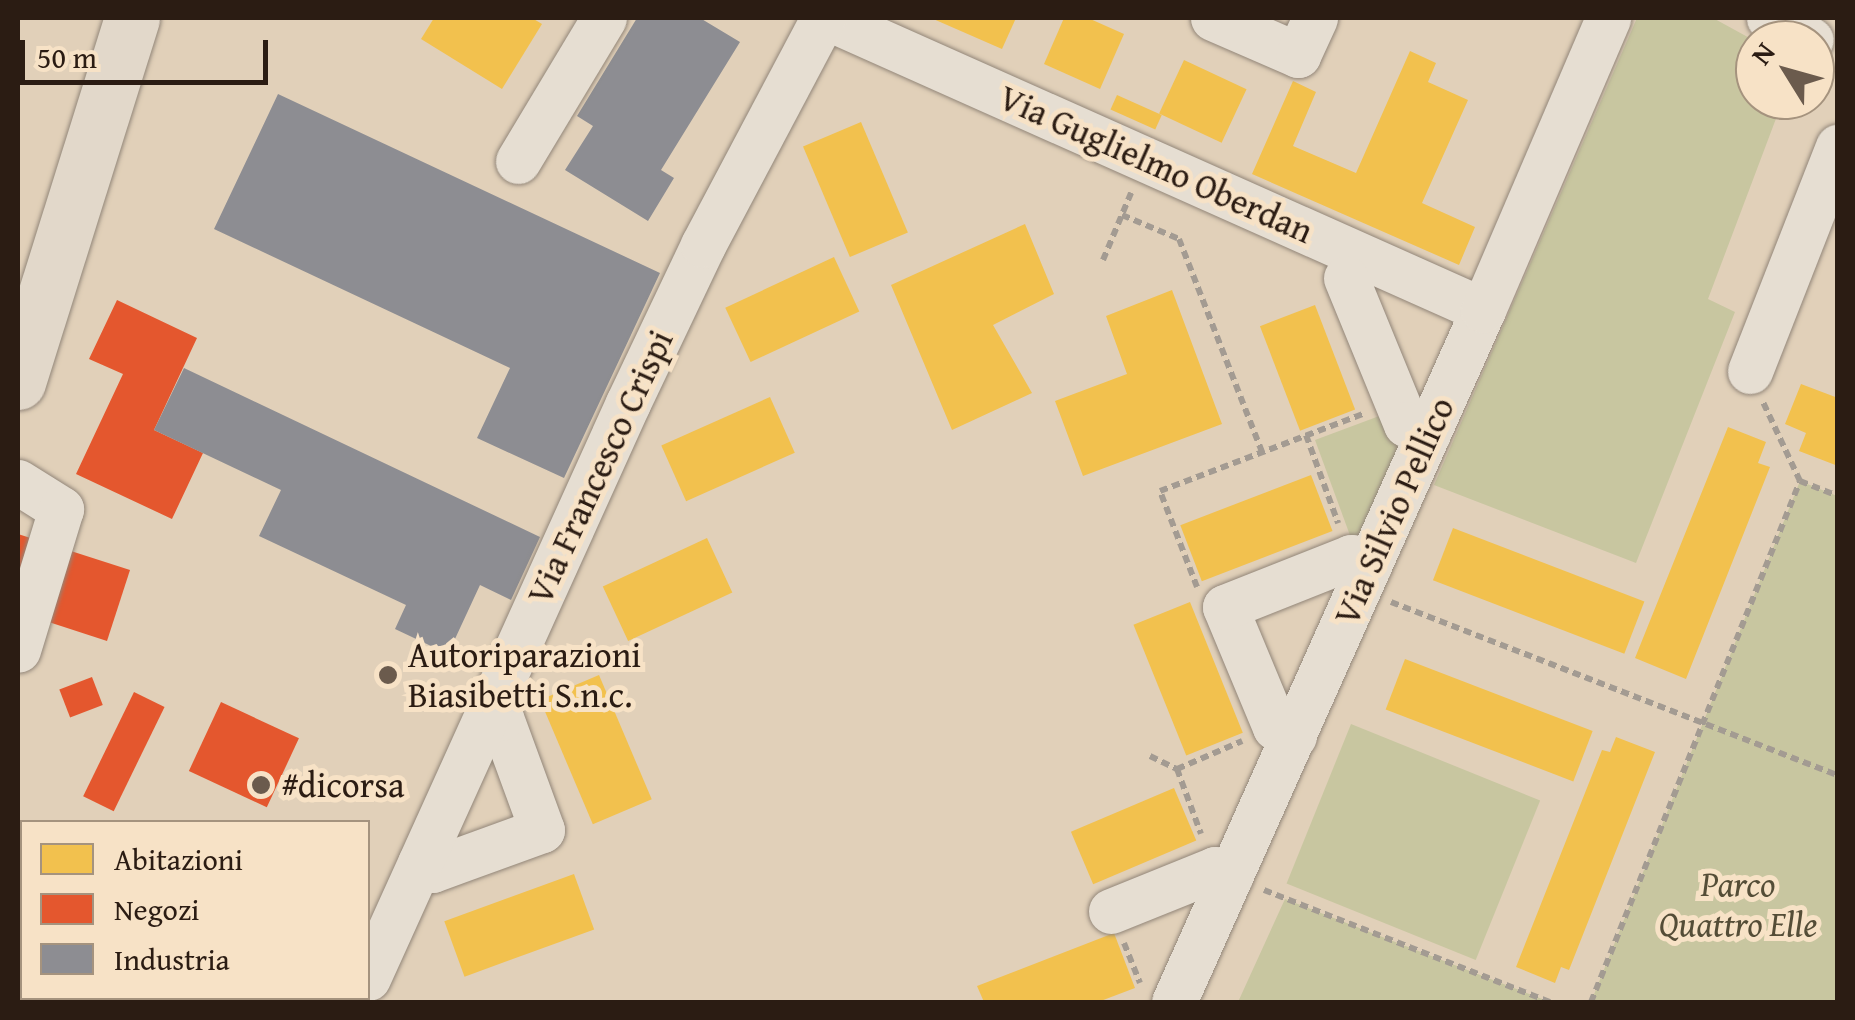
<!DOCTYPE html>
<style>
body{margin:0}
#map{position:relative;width:1855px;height:1020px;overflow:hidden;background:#e1d0b9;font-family:"Gentium Book Plus",serif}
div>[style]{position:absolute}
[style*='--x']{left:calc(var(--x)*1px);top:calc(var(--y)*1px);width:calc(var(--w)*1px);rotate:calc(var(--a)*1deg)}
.green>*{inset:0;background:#c8c6a0;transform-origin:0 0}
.homes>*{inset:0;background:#f2c14e;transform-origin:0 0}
.shops>*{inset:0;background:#e4572e;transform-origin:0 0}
.industry>*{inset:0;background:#8d8d92}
.path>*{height:6px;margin-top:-3px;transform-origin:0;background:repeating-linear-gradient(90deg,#a39b92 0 8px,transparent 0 13px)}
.roads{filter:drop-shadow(0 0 2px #928679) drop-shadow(0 0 2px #928679)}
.minor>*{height:45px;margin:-22.5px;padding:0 22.5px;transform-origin:22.5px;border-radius:22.5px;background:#e6ded2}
.major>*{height:55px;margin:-27.5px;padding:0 27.5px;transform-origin:27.5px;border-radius:27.5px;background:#e2d8ca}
.dots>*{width:28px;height:28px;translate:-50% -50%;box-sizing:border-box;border:5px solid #f7e2c6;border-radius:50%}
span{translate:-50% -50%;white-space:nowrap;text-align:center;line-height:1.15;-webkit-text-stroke:10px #f7e2c6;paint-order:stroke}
.street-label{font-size:35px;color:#2b1c13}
.poi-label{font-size:35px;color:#2b1c13}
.left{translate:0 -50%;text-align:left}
.park-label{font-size:35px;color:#544d37;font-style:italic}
.frame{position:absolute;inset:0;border:20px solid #2b1c13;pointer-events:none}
.legend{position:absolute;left:20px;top:820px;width:350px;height:180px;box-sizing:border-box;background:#f7e2c6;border:2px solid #a5937e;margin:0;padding:12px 18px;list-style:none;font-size:30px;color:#2b1c13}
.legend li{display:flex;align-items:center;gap:20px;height:50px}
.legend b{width:50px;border:2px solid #a5937e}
.north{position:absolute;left:1735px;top:20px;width:100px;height:100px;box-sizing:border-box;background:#f7e2c6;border:2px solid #a5937e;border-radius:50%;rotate:307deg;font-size:28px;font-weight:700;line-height:40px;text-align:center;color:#2b1c13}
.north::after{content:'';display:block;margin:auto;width:35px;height:45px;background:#6b5b4d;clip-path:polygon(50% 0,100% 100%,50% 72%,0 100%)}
.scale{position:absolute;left:20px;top:40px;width:248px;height:45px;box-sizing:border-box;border:5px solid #2b1c13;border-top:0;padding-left:12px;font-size:30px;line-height:35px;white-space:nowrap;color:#2b1c13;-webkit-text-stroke:8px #f7e2c6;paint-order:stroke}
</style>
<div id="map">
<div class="green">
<div style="clip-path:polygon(1637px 18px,1713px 18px,1755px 41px,1755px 100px,1783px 100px,1708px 299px,1735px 312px,1636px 563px,1434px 485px)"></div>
<div style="clip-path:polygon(1390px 412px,1403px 447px,1355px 549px,1315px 440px)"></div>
<div style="clip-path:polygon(1800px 481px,1837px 496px,1837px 1002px,1591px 1002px)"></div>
<div style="left:1351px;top:724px;width:204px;height:172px;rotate:22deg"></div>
<div style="clip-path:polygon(1285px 899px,1403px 945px,1550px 1002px,1238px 1002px)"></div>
</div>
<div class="homes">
<div style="clip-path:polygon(434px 18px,532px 18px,542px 24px,502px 89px,421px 39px)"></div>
<div style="clip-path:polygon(931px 18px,1016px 18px,1002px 49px)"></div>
<div style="clip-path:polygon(1064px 18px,1088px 18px,1124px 34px,1100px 89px,1044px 64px)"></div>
<div style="clip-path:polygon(1410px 51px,1436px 63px,1428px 82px,1468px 100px,1422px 203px,1475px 227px,1459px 265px,1252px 174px,1293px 81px,1316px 92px,1293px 146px,1356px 173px)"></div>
<div style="left:1184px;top:60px;width:69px;height:59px;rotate:25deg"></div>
<div style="left:1117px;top:95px;width:49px;height:16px;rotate:24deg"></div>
<div style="left:861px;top:122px;width:120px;height:63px;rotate:67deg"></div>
<div style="clip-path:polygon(1025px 224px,1054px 294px,993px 325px,1032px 393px,952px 430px,891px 285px)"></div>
<div style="left:834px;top:257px;width:60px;height:120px;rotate:65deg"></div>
<div style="clip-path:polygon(1172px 290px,1222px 424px,1083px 476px,1055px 401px,1127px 374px,1106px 316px)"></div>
<div style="left:1315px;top:305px;width:112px;height:59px;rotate:69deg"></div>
<div style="clip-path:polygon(1801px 384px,1838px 398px,1838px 466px,1799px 451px,1806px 433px,1785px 424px)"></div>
<div style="left:770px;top:397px;width:61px;height:119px;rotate:66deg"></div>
<div style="clip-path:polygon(1728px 427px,1766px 442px,1758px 463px,1770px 467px,1686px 679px,1635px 658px)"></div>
<div style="left:1311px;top:475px;width:60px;height:140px;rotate:69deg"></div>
<div style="left:1453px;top:528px;width:205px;height:56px;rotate:21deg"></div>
<div style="left:707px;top:538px;width:60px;height:115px;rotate:65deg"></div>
<div style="left:1190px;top:602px;width:141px;height:61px;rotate:68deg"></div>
<div style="left:1405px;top:659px;width:201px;height:54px;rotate:21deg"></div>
<div style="left:599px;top:675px;width:135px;height:64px;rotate:67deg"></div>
<div style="clip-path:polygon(1616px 737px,1655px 752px,1569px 970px,1561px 967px,1555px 983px,1516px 967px,1602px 750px,1610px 752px)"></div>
<div style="left:1174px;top:788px;width:57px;height:112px;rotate:67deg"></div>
<div style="left:574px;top:874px;width:59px;height:138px;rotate:70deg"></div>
<div style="clip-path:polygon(1114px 933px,1135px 988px,1098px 1002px,984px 1002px,977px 986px)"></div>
</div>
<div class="shops">
<div style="clip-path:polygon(117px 300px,197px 338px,154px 430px,203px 453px,172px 519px,76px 474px,123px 374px,89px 359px)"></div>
<div style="clip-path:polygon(18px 534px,130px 570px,107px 641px,18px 612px)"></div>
<div style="left:92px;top:677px;width:30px;height:35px;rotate:69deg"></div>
<div style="left:134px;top:692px;width:34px;height:116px;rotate:26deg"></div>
<div style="left:221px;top:702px;width:86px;height:76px;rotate:25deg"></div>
<div style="left:18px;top:829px;width:5px;height:98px;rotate:37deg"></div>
</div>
<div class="industry">
<div style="clip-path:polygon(637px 18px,700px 18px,740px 42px,661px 170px,674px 178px,648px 221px,565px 170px,593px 126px,577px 116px)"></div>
<div style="clip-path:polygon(278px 94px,660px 273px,564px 478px,477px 438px,510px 368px,214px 229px)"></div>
<div style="clip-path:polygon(184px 368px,540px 537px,511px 600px,480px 585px,448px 654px,395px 629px,406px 605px,259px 536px,281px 490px,154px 430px)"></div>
</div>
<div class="path">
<div style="--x:1122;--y:215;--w:62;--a:22.8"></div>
<div style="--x:1179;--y:239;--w:229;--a:68.7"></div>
<div style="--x:1103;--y:260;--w:73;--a:-67.3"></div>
<div style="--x:1306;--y:435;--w:94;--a:70"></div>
<div style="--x:1800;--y:481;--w:41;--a:21.5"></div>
<div style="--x:1197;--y:587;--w:103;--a:-111.1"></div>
<div style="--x:1160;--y:491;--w:219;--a:-20.8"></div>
<div style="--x:1391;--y:602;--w:479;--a:21.2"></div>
<div style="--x:1150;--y:756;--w:30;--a:26"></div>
<div style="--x:1177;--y:769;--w:71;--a:-23.3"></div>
<div style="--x:1177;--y:769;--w:69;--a:69.7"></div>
<div style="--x:1264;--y:890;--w:307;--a:21.4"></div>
<div style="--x:1124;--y:943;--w:43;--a:68.2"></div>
<div style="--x:1591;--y:1002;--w:561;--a:-68.14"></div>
<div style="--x:1800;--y:481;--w:87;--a:-115.1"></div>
</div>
<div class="roads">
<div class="minor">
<div style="--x:828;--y:18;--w:717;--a:24.03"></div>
<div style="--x:1213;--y:18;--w:93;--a:23.5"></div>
<div style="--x:1298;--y:55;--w:41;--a:-65.3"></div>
<div style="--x:1769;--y:18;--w:47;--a:27.6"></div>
<div style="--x:518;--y:161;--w:167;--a:-59"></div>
<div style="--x:1346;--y:278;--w:158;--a:67.7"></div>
<div style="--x:1406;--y:424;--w:24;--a:24"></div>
<div style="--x:1750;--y:371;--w:241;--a:-68.6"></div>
<div style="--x:18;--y:482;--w:51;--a:32.1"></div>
<div style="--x:61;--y:509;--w:147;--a:107"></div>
<div style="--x:1294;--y:736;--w:21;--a:-155"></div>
<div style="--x:1275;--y:727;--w:130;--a:-112.6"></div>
<div style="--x:1225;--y:607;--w:136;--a:-21.6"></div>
<div style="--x:1351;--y:557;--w:20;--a:27"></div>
<div style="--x:420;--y:863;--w:14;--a:30"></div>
<div style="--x:432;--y:870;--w:117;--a:-20"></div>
<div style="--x:542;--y:830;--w:119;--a:-110.1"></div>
<div style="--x:501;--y:718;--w:15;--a:-160"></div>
<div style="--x:1111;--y:911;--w:112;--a:-22"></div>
<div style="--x:1215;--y:869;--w:17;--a:25"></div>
<div style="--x:368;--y:978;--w:631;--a:-65.67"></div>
<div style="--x:628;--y:403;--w:175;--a:-64.6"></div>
<div style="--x:703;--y:245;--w:257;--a:-62.1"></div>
<div style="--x:1174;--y:1002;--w:758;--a:-65.94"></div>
<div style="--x:1483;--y:310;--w:318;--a:-66.8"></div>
</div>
<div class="major">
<div style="--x:18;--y:382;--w:381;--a:-72.6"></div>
</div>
</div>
<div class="dots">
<div style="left:388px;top:675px;background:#6b5b4d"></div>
<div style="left:261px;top:785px;background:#6b5b4d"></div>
</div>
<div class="street-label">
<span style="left:1156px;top:164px;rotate:24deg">Via Guglielmo Oberdan</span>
<span style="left:600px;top:467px;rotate:-65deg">Via Francesco Crispi</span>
<span style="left:1394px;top:511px;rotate:-66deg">Via Silvio Pellico</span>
</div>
<div class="poi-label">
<span class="left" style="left:408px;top:675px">Autoriparazioni<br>Biasibetti S.n.c.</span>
<span class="left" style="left:281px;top:785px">#dicorsa</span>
</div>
<div class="park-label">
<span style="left:1738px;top:904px">Parco<br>Quattro Elle</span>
</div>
<div class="frame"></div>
<ul class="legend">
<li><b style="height:28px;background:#f2c14e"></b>Abitazioni</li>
<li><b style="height:28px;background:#e4572e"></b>Negozi</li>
<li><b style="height:28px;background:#8d8d92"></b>Industria</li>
</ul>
<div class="north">N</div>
<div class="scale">50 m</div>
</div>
